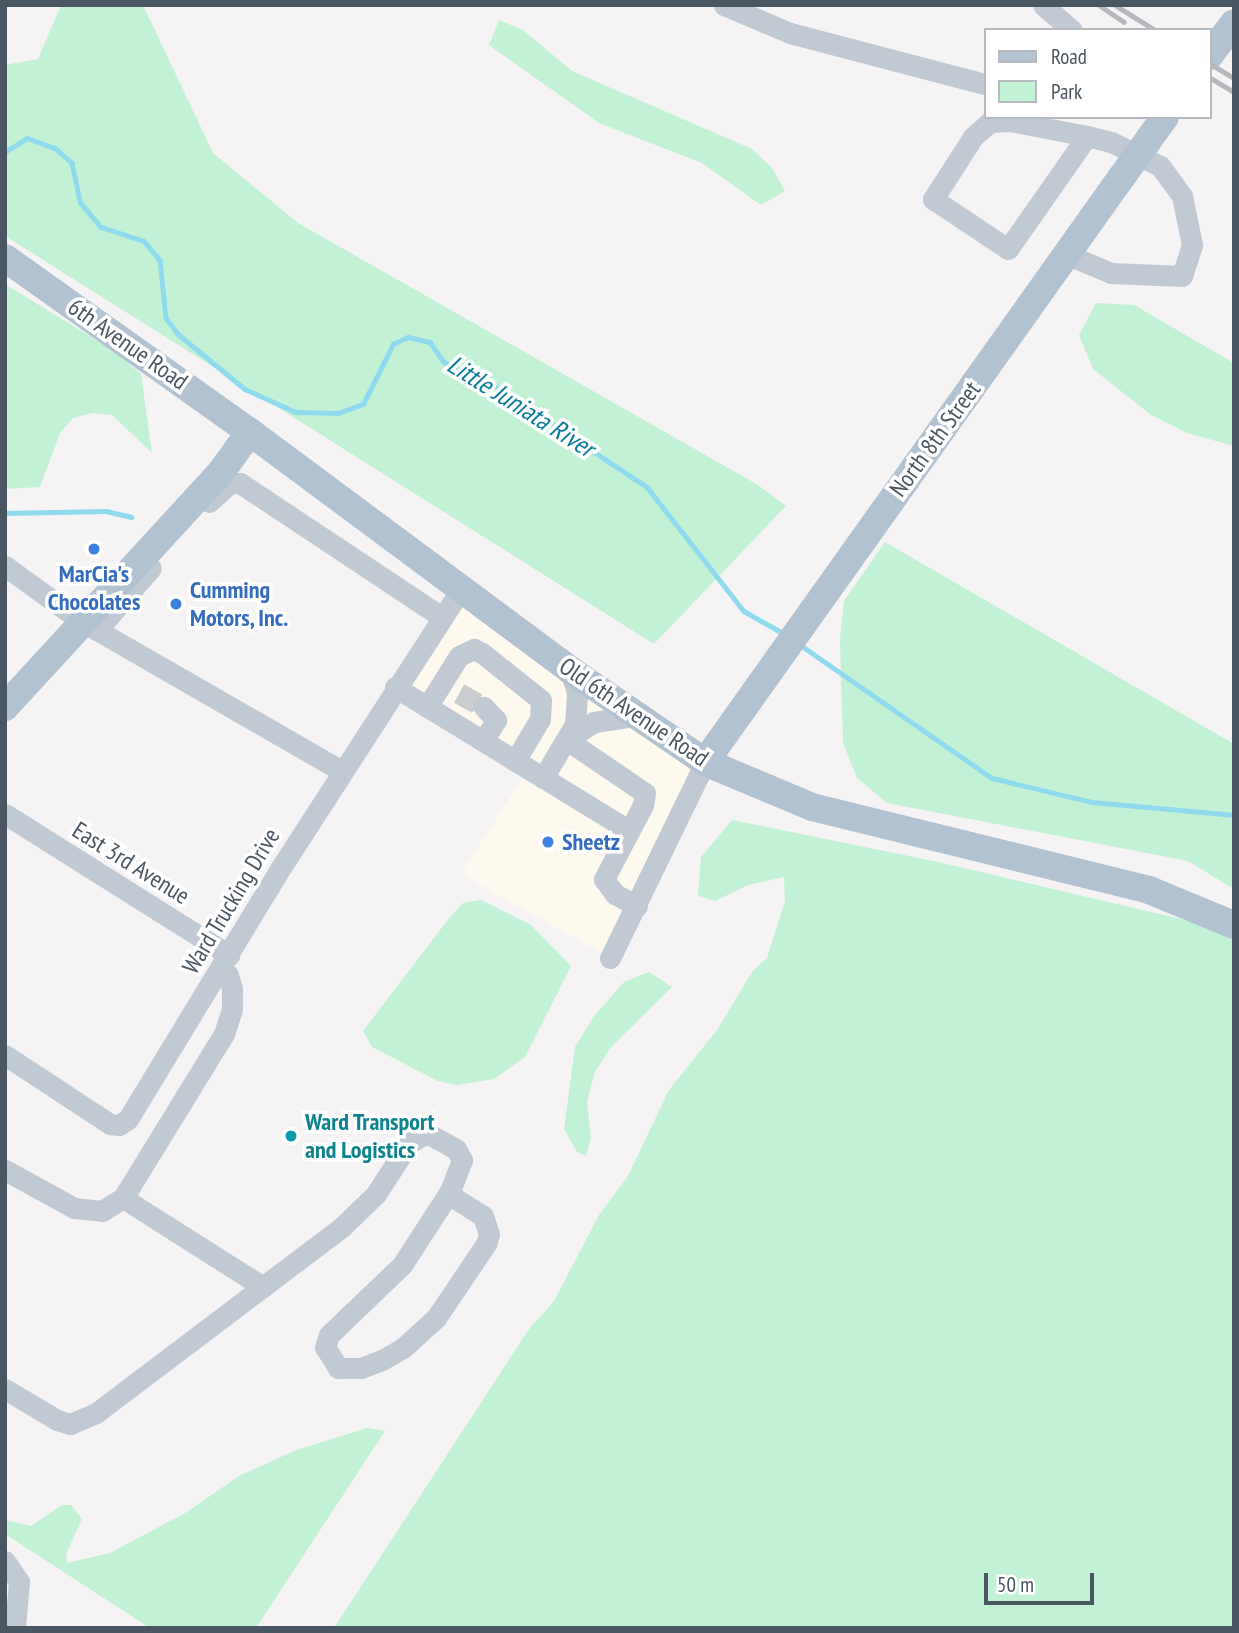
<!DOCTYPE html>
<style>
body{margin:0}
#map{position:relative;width:1239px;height:1633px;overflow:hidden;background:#f5f3f3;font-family:"PT Sans Narrow",sans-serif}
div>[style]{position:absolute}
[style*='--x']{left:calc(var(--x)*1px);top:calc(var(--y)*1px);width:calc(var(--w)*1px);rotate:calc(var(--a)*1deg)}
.commercial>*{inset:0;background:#fdf9ef}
.green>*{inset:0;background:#c3f1d5}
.stream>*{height:4.5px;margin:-2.25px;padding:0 2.25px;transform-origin:2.25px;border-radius:2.25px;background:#90daee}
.minor-tunnel>*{height:21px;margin-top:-10.5px;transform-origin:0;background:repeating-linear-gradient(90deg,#caccce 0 21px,transparent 0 31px)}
.minor>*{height:21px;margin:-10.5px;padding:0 10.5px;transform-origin:10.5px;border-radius:10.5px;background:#c1cad2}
.major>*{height:28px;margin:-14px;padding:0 14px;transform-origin:14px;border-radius:14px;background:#b3c2d1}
.rail>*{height:4.5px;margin:-2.25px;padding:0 2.25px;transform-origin:2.25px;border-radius:2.25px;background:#b5b8bd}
.major-bridge>*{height:28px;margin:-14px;padding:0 14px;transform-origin:14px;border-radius:14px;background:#b3c2d1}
.dots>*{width:19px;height:19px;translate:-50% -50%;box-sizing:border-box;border:4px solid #fff;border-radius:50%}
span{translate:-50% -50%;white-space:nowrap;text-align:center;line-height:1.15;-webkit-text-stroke:7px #fff;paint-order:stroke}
.street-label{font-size:24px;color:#4a5661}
.shop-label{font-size:24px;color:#366cbe;font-weight:700}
.left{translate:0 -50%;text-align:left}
.culture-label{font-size:24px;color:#0d838f;font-weight:700}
.water-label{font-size:26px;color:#0c7c9b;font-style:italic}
.frame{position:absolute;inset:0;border:7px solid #4a5661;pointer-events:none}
.legend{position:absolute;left:984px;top:28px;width:228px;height:91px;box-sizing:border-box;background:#fff;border:2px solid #b7bbc0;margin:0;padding:9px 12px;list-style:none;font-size:21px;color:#4a5661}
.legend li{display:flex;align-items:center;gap:14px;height:35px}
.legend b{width:35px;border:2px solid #b7bbc0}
.scale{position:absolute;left:984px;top:1573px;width:110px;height:32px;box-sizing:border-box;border:4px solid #4a5661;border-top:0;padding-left:9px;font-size:21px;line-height:24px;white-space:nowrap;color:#4a5661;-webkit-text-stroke:5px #fff;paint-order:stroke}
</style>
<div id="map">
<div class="commercial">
<div style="clip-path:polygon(461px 589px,707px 768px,610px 958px,461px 874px,528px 769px,395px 687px)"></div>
</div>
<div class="green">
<div style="clip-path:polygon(61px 5px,143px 5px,213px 153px,298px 223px,758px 485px,786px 506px,654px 644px,5px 236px,5px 65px,38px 59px)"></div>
<div style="clip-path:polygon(499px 20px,523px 30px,572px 71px,752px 149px,772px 168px,785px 191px,761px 205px,702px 163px,599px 123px,489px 45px)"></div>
<div style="clip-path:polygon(5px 284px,114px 351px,141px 374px,152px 453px,112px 415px,93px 413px,73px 418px,60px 433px,40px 487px,5px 489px)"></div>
<div style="clip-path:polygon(1096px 303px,1134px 305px,1234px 363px,1234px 446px,1187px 433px,1151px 415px,1093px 369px,1079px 335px)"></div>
<div style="clip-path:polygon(885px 542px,1234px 744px,1234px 889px,1188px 861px,887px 803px,857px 778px,843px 743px,840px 639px,844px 601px)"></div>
<div style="clip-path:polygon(732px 820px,943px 863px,1219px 928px,1234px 939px,1234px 1628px,334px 1628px,529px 1329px,554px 1301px,599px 1215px,628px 1176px,669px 1090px,717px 1030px,752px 972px,767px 958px,785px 901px,784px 877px,748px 885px,715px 901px,698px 896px,701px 857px)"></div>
<div style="clip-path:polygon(481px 900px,531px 925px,571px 966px,525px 1057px,494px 1079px,456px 1085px,438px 1081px,372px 1047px,363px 1031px,450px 917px,463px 903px)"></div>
<div style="clip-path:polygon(649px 972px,672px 987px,611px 1047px,595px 1072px,587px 1101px,591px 1138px,586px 1156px,577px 1152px,564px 1129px,575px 1047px,594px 1016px,624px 982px)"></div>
<div style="clip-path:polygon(367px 1428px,385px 1431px,256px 1628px,150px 1628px,5px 1534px,5px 1520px,31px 1526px,62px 1505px,71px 1505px,82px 1519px,66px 1554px,67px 1563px,110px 1553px,187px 1512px,239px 1476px,296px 1450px)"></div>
</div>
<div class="stream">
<div style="--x:5;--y:152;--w:26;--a:-32"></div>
<div style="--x:27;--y:138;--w:30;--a:20"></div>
<div style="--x:55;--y:148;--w:23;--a:41"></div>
<div style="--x:72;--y:163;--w:40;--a:78"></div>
<div style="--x:80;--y:202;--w:33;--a:50"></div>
<div style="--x:101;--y:227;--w:45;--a:18"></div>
<div style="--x:144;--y:241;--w:25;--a:50"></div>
<div style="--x:160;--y:260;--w:58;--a:84.1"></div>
<div style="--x:166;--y:318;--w:20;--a:53"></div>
<div style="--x:178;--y:334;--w:87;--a:39.4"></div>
<div style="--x:245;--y:389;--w:56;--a:24.3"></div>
<div style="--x:296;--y:412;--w:42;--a:1.4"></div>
<div style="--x:338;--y:413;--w:27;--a:-20"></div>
<div style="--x:363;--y:404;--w:67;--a:-63.4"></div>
<div style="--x:393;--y:344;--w:17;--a:-25"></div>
<div style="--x:408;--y:337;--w:23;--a:13"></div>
<div style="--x:430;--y:342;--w:24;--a:55"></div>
<div style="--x:444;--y:362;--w:58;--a:25.7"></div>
<div style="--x:496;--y:387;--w:181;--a:33.5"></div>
<div style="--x:647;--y:487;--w:157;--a:52"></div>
<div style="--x:744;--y:611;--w:43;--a:29.6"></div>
<div style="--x:5;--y:513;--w:101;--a:-1.1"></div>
<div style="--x:106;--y:511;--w:26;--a:13"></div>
<div style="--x:802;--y:646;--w:231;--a:34.8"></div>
<div style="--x:992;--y:778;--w:103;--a:13.5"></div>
<div style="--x:1092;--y:802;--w:143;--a:5.2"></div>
</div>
<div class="minor-tunnel">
<div style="--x:459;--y:693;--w:29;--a:29"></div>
</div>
<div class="minor">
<div style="--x:724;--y:5;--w:72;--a:23"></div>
<div style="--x:790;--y:33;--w:202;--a:14.7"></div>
<div style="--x:1043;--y:5;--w:38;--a:41"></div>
<div style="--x:1068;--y:255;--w:47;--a:22.7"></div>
<div style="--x:1111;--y:273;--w:71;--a:2.4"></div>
<div style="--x:1182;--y:276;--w:33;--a:-72"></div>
<div style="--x:1192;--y:245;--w:50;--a:-101.5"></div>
<div style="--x:1182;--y:196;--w:37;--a:-126"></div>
<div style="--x:1160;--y:166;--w:55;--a:-153.9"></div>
<div style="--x:1111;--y:142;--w:25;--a:-166"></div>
<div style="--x:1087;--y:136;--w:78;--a:-169"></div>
<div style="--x:1010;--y:121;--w:20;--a:177"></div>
<div style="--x:990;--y:122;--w:23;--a:139"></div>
<div style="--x:973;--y:137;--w:74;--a:122.8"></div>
<div style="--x:933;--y:199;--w:90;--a:33.7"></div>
<div style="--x:1008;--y:249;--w:138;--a:-55"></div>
<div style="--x:209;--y:502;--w:28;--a:-42"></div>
<div style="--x:230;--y:483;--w:10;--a:0"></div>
<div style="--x:240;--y:483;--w:242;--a:33.6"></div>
<div style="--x:5;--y:566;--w:94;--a:35.9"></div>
<div style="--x:81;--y:621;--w:301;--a:29.9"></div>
<div style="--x:97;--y:630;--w:82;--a:-48.9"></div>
<div style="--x:395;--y:687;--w:273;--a:31.5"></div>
<div style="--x:427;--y:707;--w:60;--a:-57.9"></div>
<div style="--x:459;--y:656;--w:17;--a:-25"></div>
<div style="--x:474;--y:649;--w:9;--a:27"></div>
<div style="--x:482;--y:653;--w:75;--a:38.5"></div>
<div style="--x:541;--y:700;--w:19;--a:93"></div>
<div style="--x:540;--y:719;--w:49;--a:120.8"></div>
<div style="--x:568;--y:739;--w:31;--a:-33"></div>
<div style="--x:594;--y:722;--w:41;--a:-8.3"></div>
<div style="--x:567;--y:740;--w:94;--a:34.2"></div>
<div style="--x:645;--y:793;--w:12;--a:99"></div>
<div style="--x:643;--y:805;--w:84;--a:117.8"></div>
<div style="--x:604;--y:879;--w:19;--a:54"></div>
<div style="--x:615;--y:894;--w:25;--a:29"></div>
<div style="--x:483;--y:741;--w:25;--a:-58"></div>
<div style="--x:496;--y:720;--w:18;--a:-133"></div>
<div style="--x:543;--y:778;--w:63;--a:-59.3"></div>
<div style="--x:575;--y:724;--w:32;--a:-86"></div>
<div style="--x:577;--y:692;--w:23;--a:-108"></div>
<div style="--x:5;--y:814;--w:265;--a:32.2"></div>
<div style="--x:610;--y:958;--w:218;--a:-64.1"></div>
<div style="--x:5;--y:1055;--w:126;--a:33.3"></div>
<div style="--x:110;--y:1124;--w:9;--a:6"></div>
<div style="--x:119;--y:1125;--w:11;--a:-34"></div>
<div style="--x:128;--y:1119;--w:293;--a:-58.7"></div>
<div style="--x:280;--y:869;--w:333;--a:-57.1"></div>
<div style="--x:5;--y:1170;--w:79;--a:28.8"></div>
<div style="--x:74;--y:1208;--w:28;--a:6"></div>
<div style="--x:102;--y:1211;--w:25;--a:-32"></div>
<div style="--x:123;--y:1198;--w:193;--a:-58.4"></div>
<div style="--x:224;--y:1034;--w:25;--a:-72"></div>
<div style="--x:232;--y:1010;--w:22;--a:-90"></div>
<div style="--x:232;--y:988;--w:14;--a:-107"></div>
<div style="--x:228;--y:975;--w:10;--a:-156"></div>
<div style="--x:123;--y:1198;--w:166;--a:32.4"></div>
<div style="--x:5;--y:1389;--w:61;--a:30.8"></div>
<div style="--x:57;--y:1420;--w:14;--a:17"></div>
<div style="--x:70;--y:1424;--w:28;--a:-23"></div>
<div style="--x:96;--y:1413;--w:310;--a:-37.1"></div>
<div style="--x:343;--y:1226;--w:46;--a:-44.1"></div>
<div style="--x:376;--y:1194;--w:61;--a:-57.1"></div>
<div style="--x:409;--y:1143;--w:21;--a:-29"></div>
<div style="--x:427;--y:1133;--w:33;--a:29"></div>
<div style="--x:456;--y:1149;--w:13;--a:61"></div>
<div style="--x:462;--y:1160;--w:33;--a:111"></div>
<div style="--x:450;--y:1191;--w:4;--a:124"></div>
<div style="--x:448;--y:1194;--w:85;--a:122.9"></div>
<div style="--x:402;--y:1265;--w:101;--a:136.2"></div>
<div style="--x:329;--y:1335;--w:13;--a:108"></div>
<div style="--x:325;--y:1347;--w:25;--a:58"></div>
<div style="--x:338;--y:1368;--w:23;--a:0"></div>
<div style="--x:361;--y:1368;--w:22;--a:-21"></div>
<div style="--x:382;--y:1360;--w:24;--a:-30"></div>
<div style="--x:403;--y:1348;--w:45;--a:-42.3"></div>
<div style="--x:436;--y:1318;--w:89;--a:-56"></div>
<div style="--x:486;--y:1244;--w:10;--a:-73"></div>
<div style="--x:489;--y:1234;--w:19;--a:-108"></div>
<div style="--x:483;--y:1216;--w:41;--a:-147.8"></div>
<div style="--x:5;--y:1561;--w:25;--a:56"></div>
<div style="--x:19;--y:1582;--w:46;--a:95"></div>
</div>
<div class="major">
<div style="--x:1209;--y:56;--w:41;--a:-52.9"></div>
<div style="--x:5;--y:258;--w:301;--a:35.4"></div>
<div style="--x:250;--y:432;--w:399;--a:36.6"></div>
<div style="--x:570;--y:670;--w:163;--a:34.3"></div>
<div style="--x:705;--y:762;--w:116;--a:22.8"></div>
<div style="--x:812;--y:807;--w:347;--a:13.8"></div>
<div style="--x:1149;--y:890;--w:92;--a:22.4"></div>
<div style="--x:5;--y:707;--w:319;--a:-47.4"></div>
<div style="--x:221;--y:472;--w:49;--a:-54.1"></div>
<div style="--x:705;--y:762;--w:717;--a:-54.54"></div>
</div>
<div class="rail">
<div style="--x:1099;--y:5;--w:30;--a:34"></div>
<div style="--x:1115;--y:5;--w:47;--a:32"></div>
<div style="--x:1209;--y:63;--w:29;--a:31"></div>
<div style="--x:1209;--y:77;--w:29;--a:31"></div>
</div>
<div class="major-bridge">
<div style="--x:1121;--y:178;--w:75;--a:-54.2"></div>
</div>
<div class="dots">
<div style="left:94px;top:549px;background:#3f7fe0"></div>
<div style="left:176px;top:604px;background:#3f7fe0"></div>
<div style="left:548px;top:842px;background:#3f7fe0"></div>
<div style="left:291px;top:1136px;background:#0f9aa8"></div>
</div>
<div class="street-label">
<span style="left:128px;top:344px;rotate:35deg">6th Avenue Road</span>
<span style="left:935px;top:439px;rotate:-54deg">North 8th Street</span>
<span style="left:634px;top:712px;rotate:34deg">Old 6th Avenue Road</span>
<span style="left:131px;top:863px;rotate:32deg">East 3rd Avenue</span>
<span style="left:231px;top:901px;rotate:-59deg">Ward Trucking Drive</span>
</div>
<div class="shop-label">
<span style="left:94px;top:588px">MarCia's<br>Chocolates</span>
<span class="left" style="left:190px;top:604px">Cumming<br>Motors, Inc.</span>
<span class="left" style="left:562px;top:842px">Sheetz</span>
</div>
<div class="culture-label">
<span class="left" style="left:305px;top:1136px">Ward Transport<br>and Logistics</span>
</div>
<div class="water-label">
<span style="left:521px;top:406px;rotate:32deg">Little Juniata River</span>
</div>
<div class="frame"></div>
<ul class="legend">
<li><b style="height:9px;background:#b3c2d1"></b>Road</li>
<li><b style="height:19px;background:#c3f1d5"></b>Park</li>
</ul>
<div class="scale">50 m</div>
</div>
